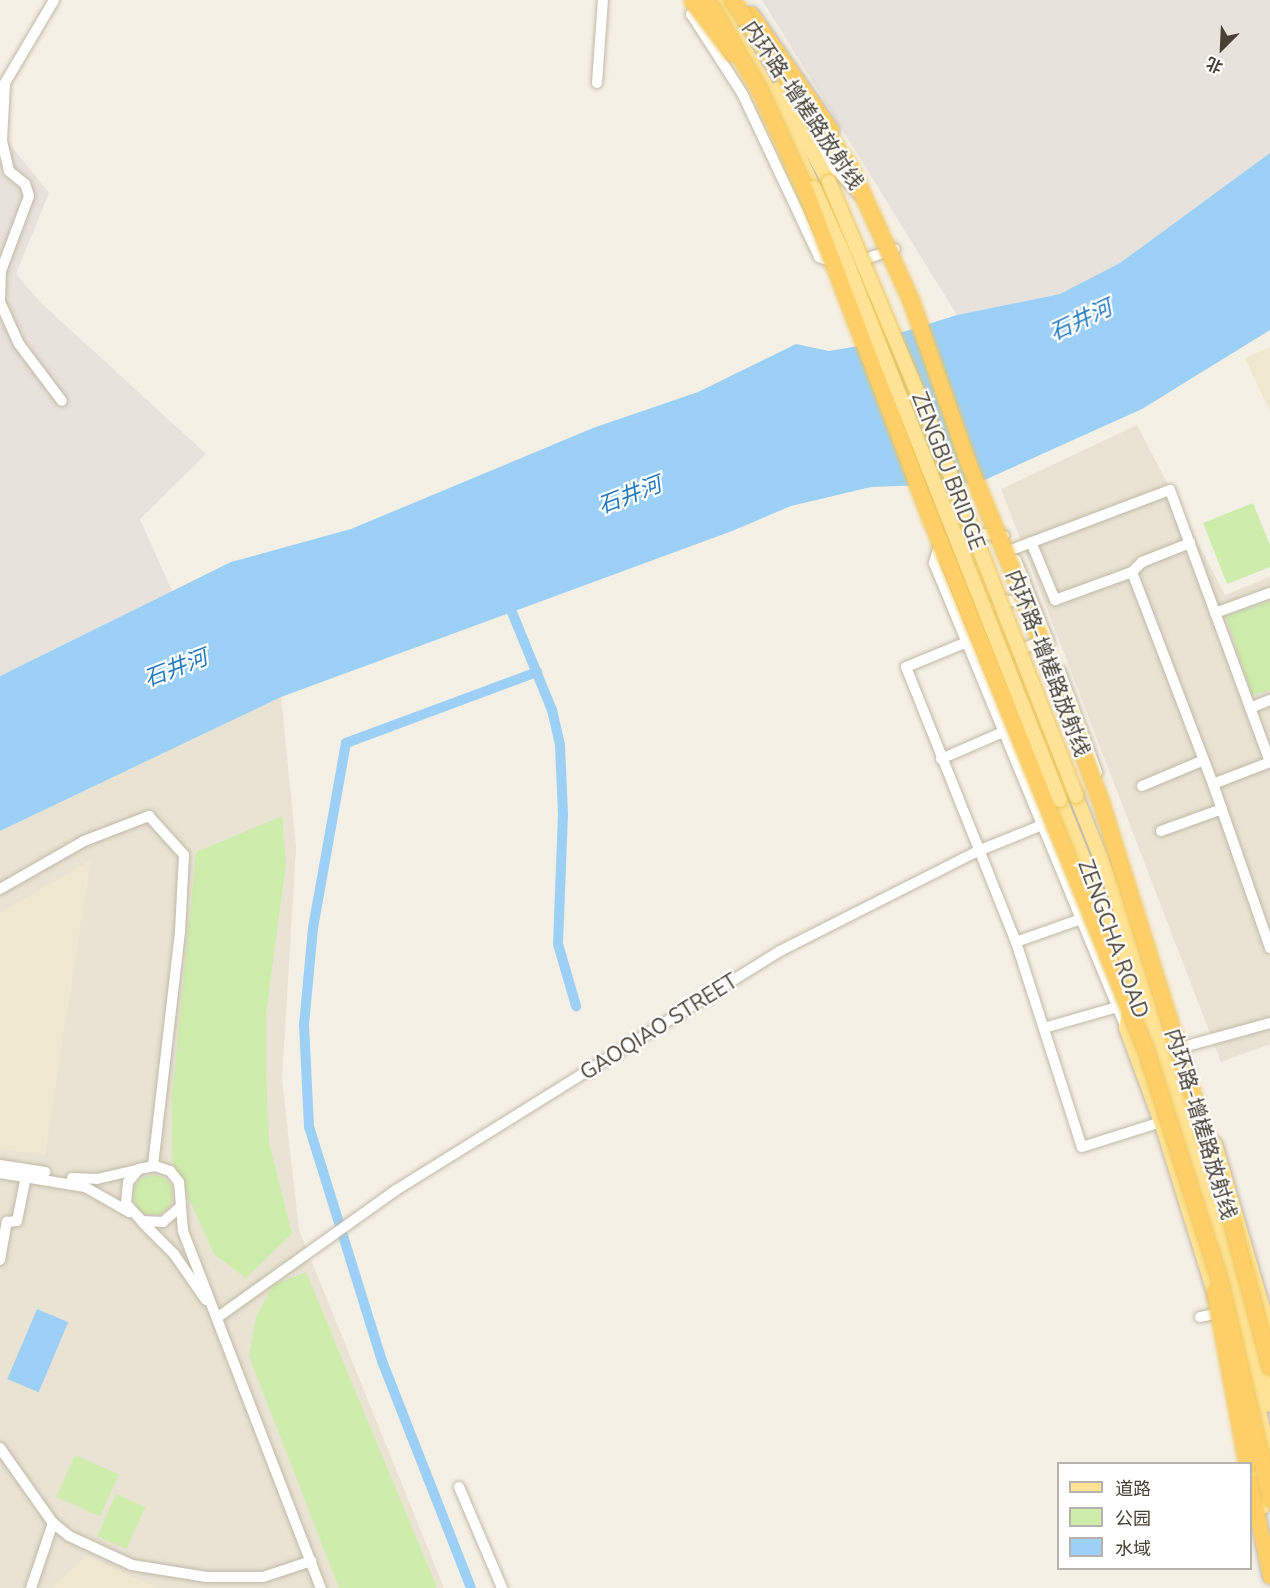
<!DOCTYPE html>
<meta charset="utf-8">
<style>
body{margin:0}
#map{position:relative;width:1270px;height:1588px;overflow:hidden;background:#f5f0e6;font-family:"Nunito Sans","Noto Sans SC",sans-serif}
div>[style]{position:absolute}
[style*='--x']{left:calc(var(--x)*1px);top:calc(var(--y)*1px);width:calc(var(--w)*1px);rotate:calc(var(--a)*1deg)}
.residential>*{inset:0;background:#e9e3d4}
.industrial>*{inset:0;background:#e7e2db}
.education>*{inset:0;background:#efe7cf}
.green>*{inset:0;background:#ceecab;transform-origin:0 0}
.round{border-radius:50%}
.water>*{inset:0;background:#9dd0f7;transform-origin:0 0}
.canal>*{height:10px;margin:-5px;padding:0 5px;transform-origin:5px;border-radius:5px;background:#9dd0f7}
.roads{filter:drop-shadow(0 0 2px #c1b9a8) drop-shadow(0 0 2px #c1b9a8)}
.minor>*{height:10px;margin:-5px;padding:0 5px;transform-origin:5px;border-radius:5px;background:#fff}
.major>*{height:14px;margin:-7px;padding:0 7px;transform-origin:7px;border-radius:7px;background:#ffe395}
.highway>*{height:15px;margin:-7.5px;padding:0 7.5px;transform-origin:7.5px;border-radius:7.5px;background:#ffcf67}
.bridges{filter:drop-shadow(0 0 2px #eec55a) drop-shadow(0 0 2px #eec55a)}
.major-bridge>*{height:14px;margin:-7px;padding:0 7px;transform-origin:7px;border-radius:7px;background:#ffe395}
.highway-bridge>*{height:15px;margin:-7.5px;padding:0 7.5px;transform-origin:7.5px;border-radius:7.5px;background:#ffcf67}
span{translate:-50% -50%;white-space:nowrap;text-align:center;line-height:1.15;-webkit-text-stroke:4.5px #fff;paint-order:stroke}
.street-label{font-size:21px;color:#484135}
.water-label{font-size:22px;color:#247abe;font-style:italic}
.legend{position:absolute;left:1057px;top:1462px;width:195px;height:108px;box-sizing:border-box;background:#fff;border:2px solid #b6b3ae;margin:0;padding:8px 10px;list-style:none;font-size:18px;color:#484135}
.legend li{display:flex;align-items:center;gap:12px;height:30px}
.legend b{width:30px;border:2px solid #b6b3ae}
.north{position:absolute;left:1192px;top:18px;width:60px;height:60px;-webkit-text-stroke:4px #fff;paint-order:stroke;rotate:204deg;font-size:16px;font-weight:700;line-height:24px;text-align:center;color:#484135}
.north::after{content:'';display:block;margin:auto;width:21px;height:27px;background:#484135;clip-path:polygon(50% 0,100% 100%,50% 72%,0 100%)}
</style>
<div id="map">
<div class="residential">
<div style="clip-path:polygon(1137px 425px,1225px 595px,1270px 577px,1270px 1044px,1221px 1062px,1001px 489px)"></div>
<div style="clip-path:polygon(281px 697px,296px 847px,282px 1079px,299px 1230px,444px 1588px,0 1588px,0 831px)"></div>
</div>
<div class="industrial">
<div style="clip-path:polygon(762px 0,1270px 0,1270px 153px,1120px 263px,1060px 294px,957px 315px)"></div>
<div style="clip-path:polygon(0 132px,49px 193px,16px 274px,40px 302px,206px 454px,140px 519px,172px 591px,0 676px)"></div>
</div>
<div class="education">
<div style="clip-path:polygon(1270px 347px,1270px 412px,1245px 358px)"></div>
<div style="clip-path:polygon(91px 860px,45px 1155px,0 1149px,0 913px)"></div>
<div style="clip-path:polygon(86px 1556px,159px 1588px,52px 1588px)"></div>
</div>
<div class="green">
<div style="clip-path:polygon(1253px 503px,1270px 545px,1270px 567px,1227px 584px,1203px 523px)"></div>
<div style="clip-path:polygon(1270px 601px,1270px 690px,1252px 695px,1226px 616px)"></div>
<div style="clip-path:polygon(282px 816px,286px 863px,266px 1014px,266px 1071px,269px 1142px,292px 1234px,246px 1278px,214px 1254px,172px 1161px,172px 1096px,196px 852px)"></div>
<div class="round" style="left:133px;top:1175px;width:40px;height:40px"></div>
<div style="clip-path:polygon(306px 1272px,437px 1588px,339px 1588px,249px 1356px,256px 1317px,273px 1285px)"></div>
<div style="left:75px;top:1455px;width:48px;height:46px;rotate:24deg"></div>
<div style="left:116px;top:1494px;width:32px;height:46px;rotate:24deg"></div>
</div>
<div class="water">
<div style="clip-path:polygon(1270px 153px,1270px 330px,1142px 409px,978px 483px,871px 487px,791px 506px,732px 531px,281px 697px,0 831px,0 676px,231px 562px,351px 529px,593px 428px,698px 392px,796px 344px,829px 351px,858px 346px,957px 315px,1060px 294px,1120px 263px)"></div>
<div style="left:37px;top:1309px;width:34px;height:76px;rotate:23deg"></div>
</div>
<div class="canal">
<div style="--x:507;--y:600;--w:119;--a:67.8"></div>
<div style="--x:552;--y:710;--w:36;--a:77"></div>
<div style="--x:560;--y:745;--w:69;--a:87.5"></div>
<div style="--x:563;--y:814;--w:130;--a:92.2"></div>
<div style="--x:558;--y:944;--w:65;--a:73.8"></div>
<div style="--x:471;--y:1588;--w:244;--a:-111.4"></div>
<div style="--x:382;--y:1361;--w:245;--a:-107.3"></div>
<div style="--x:309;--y:1127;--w:102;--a:-92.8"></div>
<div style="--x:304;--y:1025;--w:97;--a:-84.7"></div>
<div style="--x:313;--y:928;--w:188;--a:-79.9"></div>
<div style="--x:346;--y:743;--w:204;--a:-20.4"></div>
</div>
<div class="roads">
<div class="minor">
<div style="--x:703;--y:4;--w:16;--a:140"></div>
<div style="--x:691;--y:14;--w:94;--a:57.2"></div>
<div style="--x:742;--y:93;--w:181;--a:64.8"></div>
<div style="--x:819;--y:257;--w:20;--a:20"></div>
<div style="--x:597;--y:83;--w:83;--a:-85.9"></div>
<div style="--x:814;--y:148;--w:64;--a:45.6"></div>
<div style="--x:856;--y:262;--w:41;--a:-18.4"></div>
<div style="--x:0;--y:299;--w:28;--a:-88"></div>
<div style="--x:1;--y:271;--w:80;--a:-69.5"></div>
<div style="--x:29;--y:196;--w:13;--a:-108"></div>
<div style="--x:25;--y:184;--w:21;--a:-141"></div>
<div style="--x:9;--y:171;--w:31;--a:-103"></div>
<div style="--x:2;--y:141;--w:58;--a:-87"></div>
<div style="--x:5;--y:83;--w:96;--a:-59.4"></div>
<div style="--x:0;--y:302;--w:46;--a:65.7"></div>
<div style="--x:19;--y:344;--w:71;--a:53"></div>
<div style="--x:1004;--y:536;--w:19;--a:-174"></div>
<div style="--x:985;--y:534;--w:38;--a:168"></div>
<div style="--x:948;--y:542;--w:12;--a:145"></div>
<div style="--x:938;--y:549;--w:15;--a:106"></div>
<div style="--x:934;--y:563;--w:503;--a:67.56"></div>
<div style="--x:1031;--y:542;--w:63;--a:67.5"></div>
<div style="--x:1055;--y:600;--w:82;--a:-20"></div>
<div style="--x:1132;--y:572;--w:14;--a:-45"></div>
<div style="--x:1142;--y:562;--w:52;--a:-21.6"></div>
<div style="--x:1011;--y:550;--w:170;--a:-20.7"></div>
<div style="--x:1170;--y:490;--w:290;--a:69.8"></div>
<div style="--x:1016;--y:560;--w:89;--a:68.3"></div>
<div style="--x:1132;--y:572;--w:227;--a:69.1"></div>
<div style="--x:1213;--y:784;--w:174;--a:70.8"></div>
<div style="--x:1215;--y:613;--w:59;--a:-20"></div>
<div style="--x:980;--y:615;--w:27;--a:-34"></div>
<div style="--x:1002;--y:600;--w:25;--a:7"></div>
<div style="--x:967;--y:642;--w:66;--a:157.7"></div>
<div style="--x:906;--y:667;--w:296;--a:68.2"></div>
<div style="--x:1016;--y:942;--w:215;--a:72.2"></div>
<div style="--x:1082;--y:1147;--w:83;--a:-17.6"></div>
<div style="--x:998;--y:658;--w:53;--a:-21.2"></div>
<div style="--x:1060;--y:671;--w:108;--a:69.9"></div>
<div style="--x:1250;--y:708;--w:22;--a:-22"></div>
<div style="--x:941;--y:759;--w:68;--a:-23.5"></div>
<div style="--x:1213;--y:784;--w:61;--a:-21.1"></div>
<div style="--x:1142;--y:786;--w:67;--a:-22.8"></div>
<div style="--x:1161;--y:831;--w:65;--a:-19.8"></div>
<div style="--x:0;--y:889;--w:97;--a:-29.7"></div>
<div style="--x:84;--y:841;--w:70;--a:-21"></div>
<div style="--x:149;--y:816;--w:52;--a:48.1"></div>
<div style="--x:184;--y:855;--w:77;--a:93"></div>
<div style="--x:180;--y:932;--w:236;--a:96.6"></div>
<div style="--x:1016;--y:942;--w:69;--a:-19.5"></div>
<div style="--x:1044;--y:1028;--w:83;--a:-16"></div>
<div style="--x:1172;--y:1050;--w:102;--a:-15.4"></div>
<div style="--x:0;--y:1165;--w:46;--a:8.8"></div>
<div style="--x:0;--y:1173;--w:86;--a:9.4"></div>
<div style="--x:85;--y:1187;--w:51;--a:29.6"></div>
<div style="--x:72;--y:1178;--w:25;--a:2"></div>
<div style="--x:97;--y:1179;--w:40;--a:-13"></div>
<div style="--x:179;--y:1208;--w:21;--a:139"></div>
<div style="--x:163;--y:1222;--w:21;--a:-177"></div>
<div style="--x:142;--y:1221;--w:23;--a:-133"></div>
<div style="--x:126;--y:1204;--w:22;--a:-85"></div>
<div style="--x:128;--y:1182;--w:17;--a:-50"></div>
<div style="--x:139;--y:1169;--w:16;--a:-11"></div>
<div style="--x:155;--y:1166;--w:16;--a:18"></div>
<div style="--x:170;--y:1171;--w:14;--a:51"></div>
<div style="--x:179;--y:1182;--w:49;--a:85.3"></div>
<div style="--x:183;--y:1231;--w:383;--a:68.9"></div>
<div style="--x:142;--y:1222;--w:45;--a:45"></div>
<div style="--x:174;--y:1254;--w:56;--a:55.2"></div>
<div style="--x:0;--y:1260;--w:39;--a:-80"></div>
<div style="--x:7;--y:1222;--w:10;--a:-6"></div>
<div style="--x:17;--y:1221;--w:46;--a:-78.7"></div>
<div style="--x:218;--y:1317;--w:219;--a:-35.5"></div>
<div style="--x:396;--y:1190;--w:452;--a:-31.9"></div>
<div style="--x:780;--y:951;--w:222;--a:-26.8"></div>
<div style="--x:978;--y:851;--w:69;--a:-22.1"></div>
<div style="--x:1200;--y:1317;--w:24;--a:-12"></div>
<div style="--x:0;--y:1448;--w:92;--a:54.8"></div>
<div style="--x:53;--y:1523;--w:21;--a:39"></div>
<div style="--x:69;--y:1536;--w:69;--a:24.7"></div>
<div style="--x:132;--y:1565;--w:76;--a:9.1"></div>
<div style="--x:207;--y:1577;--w:56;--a:0"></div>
<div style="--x:263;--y:1577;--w:51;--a:-18.4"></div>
<div style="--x:459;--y:1487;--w:110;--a:66.9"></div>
<div style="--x:31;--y:1588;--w:69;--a:-71.3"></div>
</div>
<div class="major">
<div style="--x:723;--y:0;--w:22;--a:58"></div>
<div style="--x:723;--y:14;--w:82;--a:59"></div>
<div style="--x:765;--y:84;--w:115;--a:64.8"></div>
<div style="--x:778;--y:89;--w:106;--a:61.3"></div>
<div style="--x:1076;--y:796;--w:105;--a:68.3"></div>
<div style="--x:1115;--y:894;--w:236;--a:71.7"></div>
<div style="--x:1189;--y:1118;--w:139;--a:72.5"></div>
<div style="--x:1231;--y:1251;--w:159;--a:75.8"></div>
<div style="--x:1060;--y:800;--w:139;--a:68"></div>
<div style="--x:1112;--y:929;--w:274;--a:71.3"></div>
<div style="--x:1200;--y:1189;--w:152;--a:74"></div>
<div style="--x:1242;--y:1335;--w:128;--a:77.4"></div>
<div style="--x:1130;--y:1006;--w:22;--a:100"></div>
<div style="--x:1126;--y:1028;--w:100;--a:69.6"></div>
<div style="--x:1161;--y:1122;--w:189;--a:72.7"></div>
<div style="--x:1215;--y:1144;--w:196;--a:73.7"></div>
<div style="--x:1250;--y:1446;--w:62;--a:78"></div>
</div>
<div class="highway">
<div style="--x:751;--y:14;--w:141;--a:55.4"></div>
<div style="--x:1250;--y:1481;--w:97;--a:78.1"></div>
</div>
</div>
<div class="bridges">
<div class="major-bridge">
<div style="--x:829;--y:182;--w:253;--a:67.2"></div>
<div style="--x:927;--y:415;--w:409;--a:68.6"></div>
<div style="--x:814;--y:188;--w:73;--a:65.9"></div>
<div style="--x:844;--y:255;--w:586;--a:68.38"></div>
</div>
<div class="highway-bridge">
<div style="--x:692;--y:0;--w:66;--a:53"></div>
<div style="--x:707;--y:0;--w:103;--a:59.7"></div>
<div style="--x:759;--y:89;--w:115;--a:65.4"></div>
<div style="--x:807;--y:194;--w:349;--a:69.2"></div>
<div style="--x:931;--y:520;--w:573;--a:67.96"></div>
<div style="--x:1146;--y:1051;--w:238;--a:72.2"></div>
<div style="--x:1219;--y:1278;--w:226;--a:76.9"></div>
<div style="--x:732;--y:0;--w:204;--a:54.8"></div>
<div style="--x:850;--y:167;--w:147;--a:65.5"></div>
<div style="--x:911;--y:301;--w:172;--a:70.6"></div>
<div style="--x:968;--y:463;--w:198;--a:67.7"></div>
<div style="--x:1043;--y:646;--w:164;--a:69.7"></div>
<div style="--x:1100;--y:800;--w:429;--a:72.6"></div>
<div style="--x:1228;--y:1209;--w:163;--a:75.1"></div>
<div style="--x:1215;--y:1293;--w:174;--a:79.4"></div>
</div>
</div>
<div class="street-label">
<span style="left:803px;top:105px;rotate:56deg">内环路-增槎路放射线</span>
<span style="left:948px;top:471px;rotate:69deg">ZENGBU BRIDGE</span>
<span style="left:1048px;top:663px;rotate:69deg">内环路-增槎路放射线</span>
<span style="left:1113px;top:939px;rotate:70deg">ZENGCHA ROAD</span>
<span style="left:659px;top:1027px;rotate:-32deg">GAOQIAO STREET</span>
<span style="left:1201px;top:1124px;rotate:73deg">内环路-增槎路放射线</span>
</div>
<div class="water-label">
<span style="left:1081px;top:321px;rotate:-25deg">石井河</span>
<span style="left:630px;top:496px;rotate:-21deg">石井河</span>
<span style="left:176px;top:669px;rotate:-21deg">石井河</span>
</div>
<ul class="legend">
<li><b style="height:8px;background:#ffe395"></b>道路</li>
<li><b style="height:16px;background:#ceecab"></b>公园</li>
<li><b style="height:16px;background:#9dd0f7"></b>水域</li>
</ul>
<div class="north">北</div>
</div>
